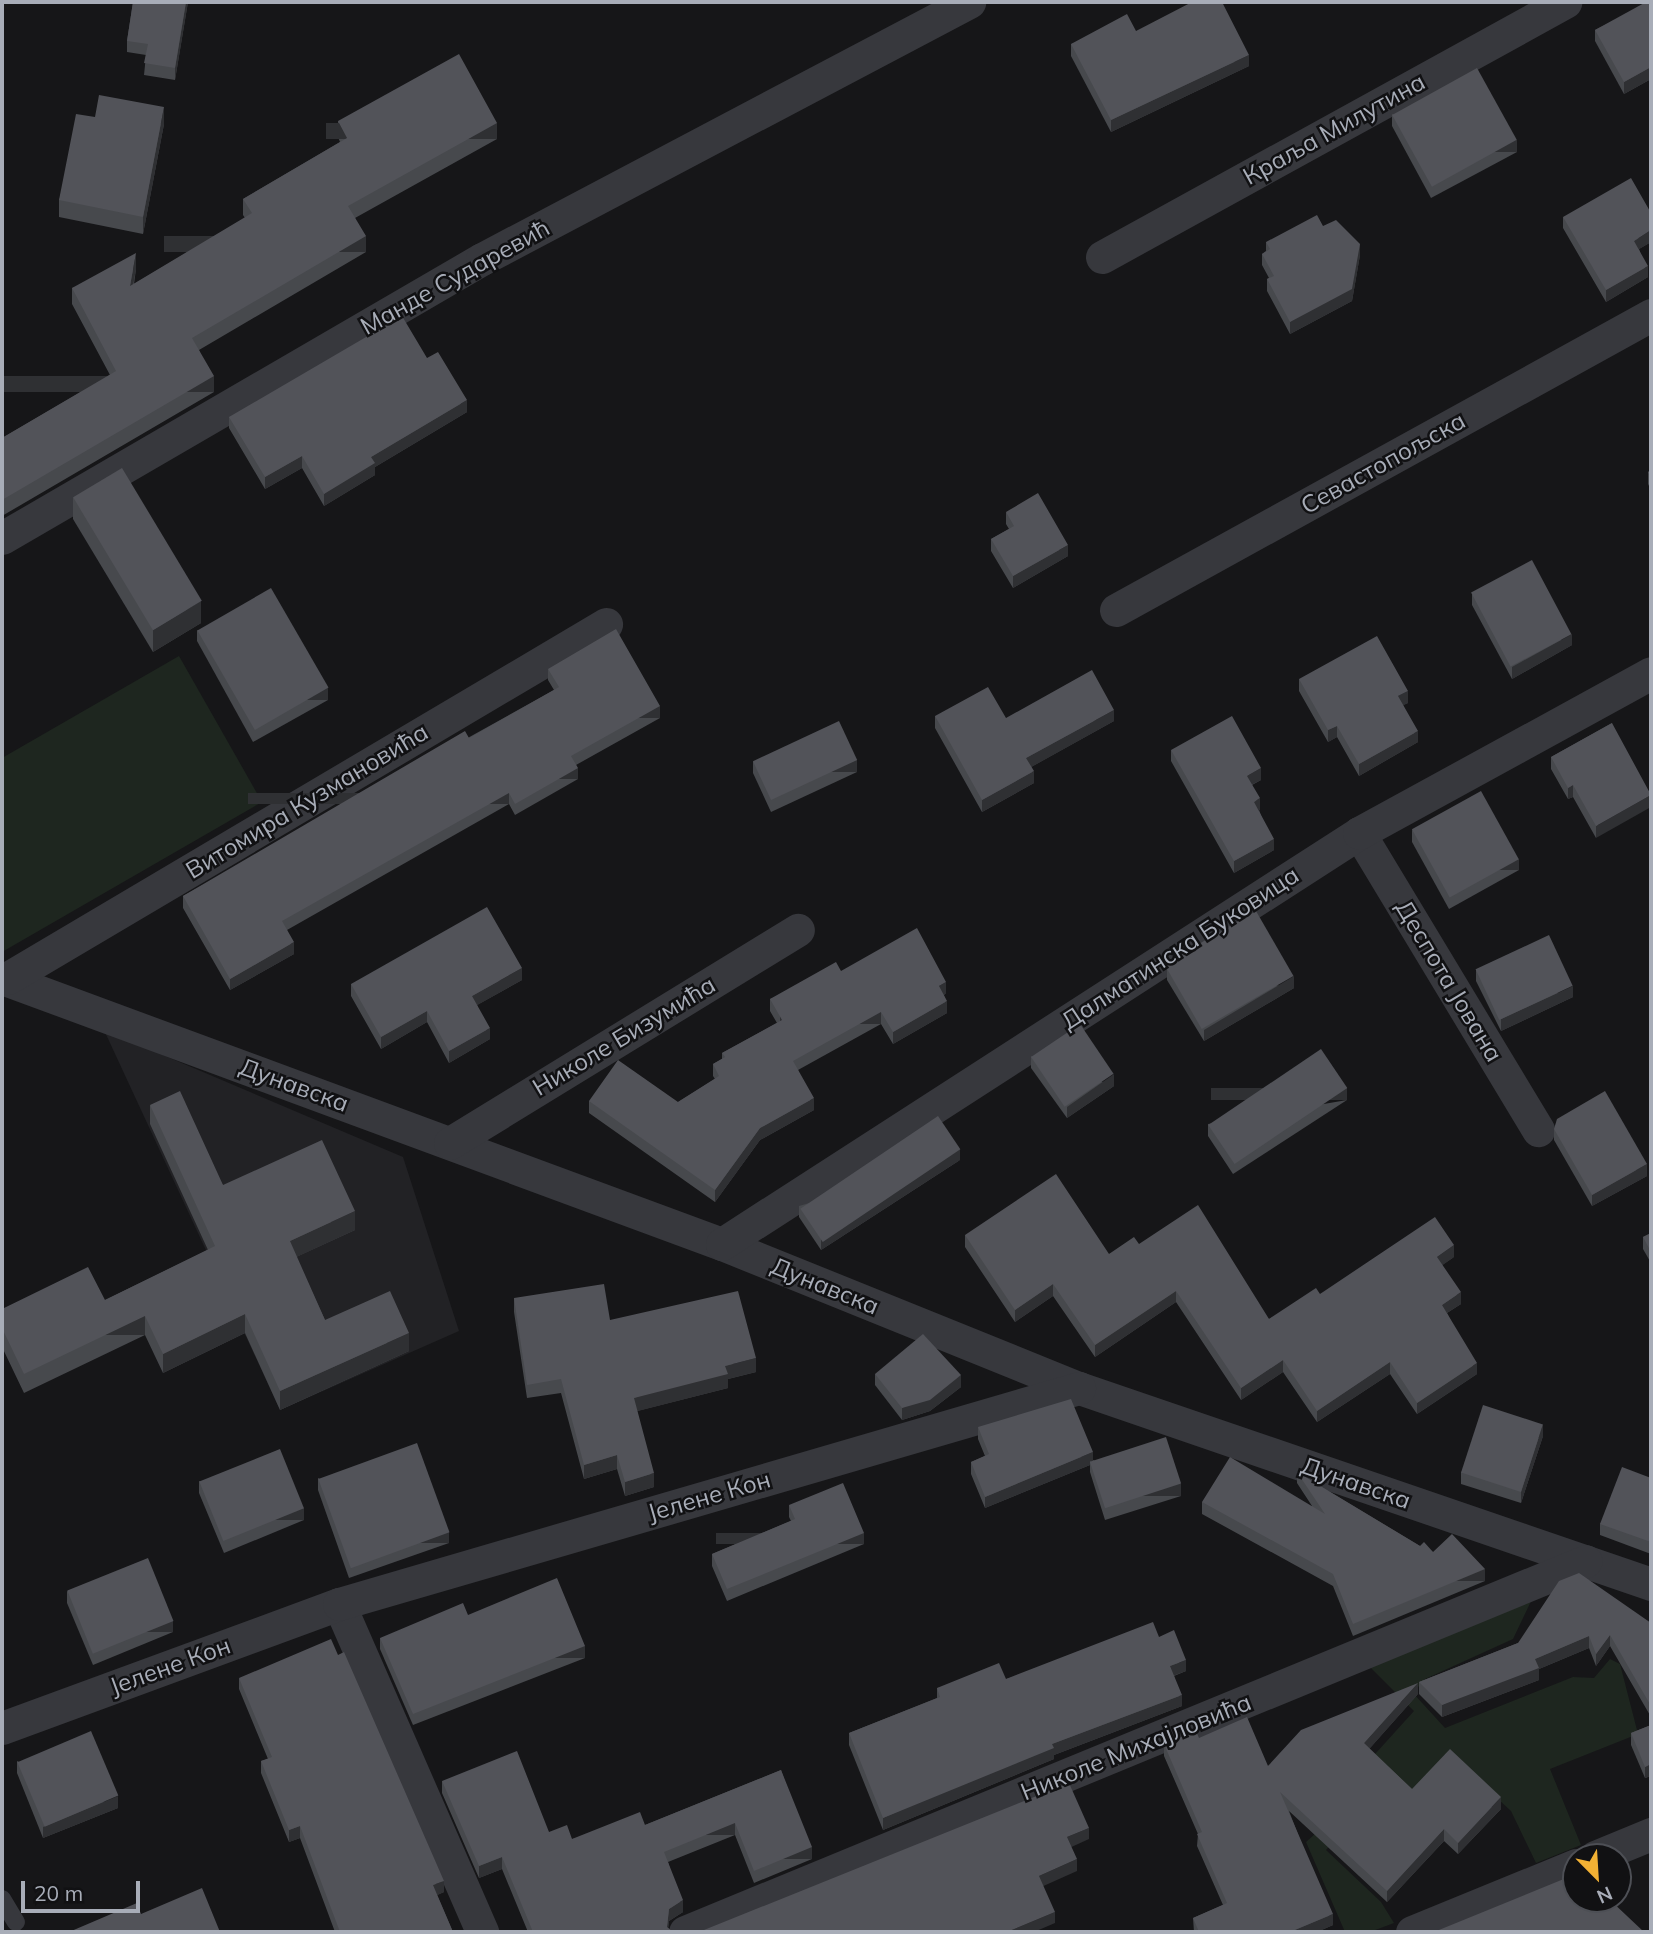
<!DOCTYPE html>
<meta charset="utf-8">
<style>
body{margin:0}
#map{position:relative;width:1653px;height:1934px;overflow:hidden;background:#161618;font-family:Mulish,sans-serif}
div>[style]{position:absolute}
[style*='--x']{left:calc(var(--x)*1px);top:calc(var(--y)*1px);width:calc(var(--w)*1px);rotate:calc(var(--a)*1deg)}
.built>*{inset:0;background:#222225}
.green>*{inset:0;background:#1e261f}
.lane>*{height:18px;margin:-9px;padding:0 9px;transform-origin:9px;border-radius:9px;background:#37383d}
.street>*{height:33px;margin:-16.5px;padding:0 16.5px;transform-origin:16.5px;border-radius:16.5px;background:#37383d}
.wall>*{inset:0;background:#47494d}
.shaded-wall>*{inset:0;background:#2f3033;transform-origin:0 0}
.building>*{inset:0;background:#525359;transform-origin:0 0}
span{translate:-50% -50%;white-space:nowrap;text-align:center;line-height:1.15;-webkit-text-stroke:5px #111113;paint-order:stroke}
.street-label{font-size:24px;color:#a8adb8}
.frame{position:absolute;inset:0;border:4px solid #a8adb8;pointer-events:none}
.north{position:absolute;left:1562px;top:1843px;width:70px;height:70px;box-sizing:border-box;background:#111113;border:2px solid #4d4f55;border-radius:50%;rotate:156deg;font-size:19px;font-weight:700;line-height:28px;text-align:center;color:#a8adb8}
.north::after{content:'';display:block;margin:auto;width:24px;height:32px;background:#f2b134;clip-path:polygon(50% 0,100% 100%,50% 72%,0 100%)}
.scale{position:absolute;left:21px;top:1881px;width:119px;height:32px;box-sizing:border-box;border:4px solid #a8adb8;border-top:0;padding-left:9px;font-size:21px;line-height:24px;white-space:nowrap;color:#a8adb8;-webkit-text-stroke:5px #111113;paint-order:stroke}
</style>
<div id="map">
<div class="built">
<div style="clip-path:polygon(104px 1030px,403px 1157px,459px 1331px,280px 1410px)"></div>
</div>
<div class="green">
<div style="clip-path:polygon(179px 656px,262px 802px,2px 952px,2px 758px)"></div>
<div style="clip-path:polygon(1534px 1595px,1513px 1639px,1425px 1679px,1413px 1693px,1445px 1728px,1573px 1677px,1594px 1678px,1610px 1659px,1620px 1664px,1638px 1734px,1550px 1769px,1581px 1845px,1536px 1863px,1511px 1811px,1448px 1753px,1411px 1793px,1375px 1795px,1326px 1850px,1381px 1902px,1394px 1923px,1370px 1932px,1345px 1932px,1306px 1842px,1327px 1823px,1328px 1806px,1414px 1711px,1366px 1663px)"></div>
</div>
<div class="lane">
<div style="--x:2;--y:1899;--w:27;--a:59"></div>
</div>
<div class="street">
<div style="--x:1102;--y:257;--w:529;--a:-28.84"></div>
<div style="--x:2;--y:538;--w:555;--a:-30.17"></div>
<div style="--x:482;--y:259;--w:551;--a:-27.82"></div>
<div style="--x:1116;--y:610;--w:611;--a:-28.87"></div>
<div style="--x:1359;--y:833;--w:347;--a:58.9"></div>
<div style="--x:2;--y:978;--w:768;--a:20.28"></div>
<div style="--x:722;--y:1244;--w:385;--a:22"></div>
<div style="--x:1079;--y:1388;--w:605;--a:18.91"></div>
<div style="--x:8;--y:978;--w:695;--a:-30.62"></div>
<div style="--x:450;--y:1143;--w:408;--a:-31.5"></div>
<div style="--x:722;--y:1244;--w:758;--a:-32.83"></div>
<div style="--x:1359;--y:833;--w:333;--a:-28.7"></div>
<div style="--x:339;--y:1604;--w:358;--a:66.4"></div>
<div style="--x:2;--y:1728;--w:359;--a:-20.2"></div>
<div style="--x:339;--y:1604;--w:771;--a:-16.27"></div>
<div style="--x:1595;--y:1857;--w:61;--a:-22.3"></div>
<div style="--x:685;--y:1932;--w:974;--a:-22.38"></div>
<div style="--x:1412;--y:1932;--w:177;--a:-22.2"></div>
</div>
<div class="wall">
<div style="clip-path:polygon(133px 2px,188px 2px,175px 80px,144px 75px,146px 55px,127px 52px,127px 41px)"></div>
<div style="clip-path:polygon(1651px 2px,1651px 79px,1624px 94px,1595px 41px,1595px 30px)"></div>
<div style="clip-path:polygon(1136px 31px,1249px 66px,1111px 132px,1071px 56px,1071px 44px)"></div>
<div style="clip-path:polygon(1392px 114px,1517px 152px,1431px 198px,1392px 126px)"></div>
<div style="clip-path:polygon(95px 117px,164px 124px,143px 234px,59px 217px,59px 200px)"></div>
<div style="clip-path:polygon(338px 121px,497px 139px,355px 218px,366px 252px,199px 350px,214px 392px,2px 516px,2px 438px,110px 375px,72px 304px,72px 288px,136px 269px,134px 284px,245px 218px,243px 215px,243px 199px,340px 142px,338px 137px)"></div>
<div style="clip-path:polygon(1563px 217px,1651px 242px,1639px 249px,1648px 277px,1606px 302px,1563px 228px)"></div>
<div style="clip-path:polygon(1266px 242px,1360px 255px,1352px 301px,1290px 334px,1267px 291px,1267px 279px,1269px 278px,1262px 265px,1262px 254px,1266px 251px)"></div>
<div style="clip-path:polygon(427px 358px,467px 412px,375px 467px,375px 475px,324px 506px,302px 468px,265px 489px,229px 428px,229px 417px)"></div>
<div style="clip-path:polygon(1651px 470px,1651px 490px,1648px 484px,1648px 472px)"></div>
<div style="clip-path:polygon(73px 497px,201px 623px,153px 652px,73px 519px)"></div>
<div style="clip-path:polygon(1006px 512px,1068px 556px,1013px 588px,991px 551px,991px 539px,1009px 529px,1006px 524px)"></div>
<div style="clip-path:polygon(1472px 594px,1572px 645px,1512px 679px,1472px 605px)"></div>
<div style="clip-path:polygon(197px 630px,328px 700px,253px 742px,197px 641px)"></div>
<div style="clip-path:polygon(548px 669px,660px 718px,576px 765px,578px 779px,515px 815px,509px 804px,287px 930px,294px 954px,230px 990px,183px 908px,183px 896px,554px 690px,548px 680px)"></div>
<div style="clip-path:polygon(1299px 679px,1408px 703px,1403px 705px,1418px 742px,1359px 776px,1337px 737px,1328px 742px,1299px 691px)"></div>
<div style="clip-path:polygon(935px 716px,1006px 718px,1114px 721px,1031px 767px,1034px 783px,982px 812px,935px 728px)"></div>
<div style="clip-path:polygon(1612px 723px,1596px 838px,1573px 797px,1568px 799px,1551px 769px,1551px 757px)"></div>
<div style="clip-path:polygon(1171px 750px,1261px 780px,1252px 785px,1259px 810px,1274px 850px,1234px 873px,1171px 761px)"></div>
<div style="clip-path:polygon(753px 762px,857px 772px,771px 812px,753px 773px)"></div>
<div style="clip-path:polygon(1412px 830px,1519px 870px,1449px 909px,1412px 842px)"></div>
<div style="clip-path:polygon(1167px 968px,1294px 988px,1204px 1041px,1167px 980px)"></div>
<div style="clip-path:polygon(1476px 969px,1573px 997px,1501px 1031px,1476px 981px)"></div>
<div style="clip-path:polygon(841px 971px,946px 993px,944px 995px,947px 1013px,893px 1044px,881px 1024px,798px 1070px,814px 1110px,760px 1140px,715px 1202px,589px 1113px,589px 1101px,678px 1102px,715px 1079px,713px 1076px,713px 1064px,722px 1059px,722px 1053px,777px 1023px,770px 1011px,770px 999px)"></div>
<div style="clip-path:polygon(522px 980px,477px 1005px,490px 1039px,449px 1063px,427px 1022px,381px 1049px,351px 996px,351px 984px)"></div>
<div style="clip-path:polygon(1031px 1056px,1114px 1086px,1067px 1118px,1031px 1068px)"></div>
<div style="clip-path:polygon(1347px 1100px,1233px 1174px,1208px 1136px,1208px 1124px)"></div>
<div style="clip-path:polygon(150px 1105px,223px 1185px,355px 1230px,296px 1257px,325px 1320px,409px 1351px,280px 1410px,245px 1333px,163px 1373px,145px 1335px,24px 1393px,2px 1347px,2px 1309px,105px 1300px,208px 1250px,150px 1124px)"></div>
<div style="clip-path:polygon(1554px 1129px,1647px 1176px,1592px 1206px,1554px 1140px)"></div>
<div style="clip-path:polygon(960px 1160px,821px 1250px,799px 1217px,799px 1206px)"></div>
<div style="clip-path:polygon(1651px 1233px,1651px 1263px,1643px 1249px,1643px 1237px)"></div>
<div style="clip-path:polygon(965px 1235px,1109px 1254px,1139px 1244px,1269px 1319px,1320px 1294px,1454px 1257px,1442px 1265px,1461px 1304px,1447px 1313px,1477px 1374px,1417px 1414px,1390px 1374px,1317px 1422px,1283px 1372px,1241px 1400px,1176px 1302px,1095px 1357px,1053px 1296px,1015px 1322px,965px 1247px)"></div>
<div style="clip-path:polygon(514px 1298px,610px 1320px,756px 1372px,728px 1379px,728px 1388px,637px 1411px,654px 1487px,625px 1496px,617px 1469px,584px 1479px,561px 1393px,527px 1398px,514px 1312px)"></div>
<div style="clip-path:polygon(875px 1374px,961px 1387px,930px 1411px,902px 1420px,875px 1385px)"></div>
<div style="clip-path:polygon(978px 1427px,1093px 1460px,1181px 1496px,1105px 1520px,1090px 1472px,1090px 1465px,985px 1508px,971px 1474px,971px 1462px,985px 1456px,978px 1439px)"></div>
<div style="clip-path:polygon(1543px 1436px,1521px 1503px,1461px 1484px,1461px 1472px)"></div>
<div style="clip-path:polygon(1297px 1472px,1420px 1546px,1433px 1552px,1485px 1581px,1353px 1636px,1333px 1586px,1202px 1514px,1202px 1502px,1312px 1506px,1297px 1483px)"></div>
<div style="clip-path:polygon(318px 1478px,449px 1543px,349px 1578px,318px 1490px)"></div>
<div style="clip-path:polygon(1651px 1478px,1651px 1554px,1600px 1535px,1600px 1524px)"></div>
<div style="clip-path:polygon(199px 1481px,304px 1520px,224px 1553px,199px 1493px)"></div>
<div style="clip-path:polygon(789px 1505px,864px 1544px,727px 1601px,712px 1566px,712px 1554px,791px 1521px,789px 1517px)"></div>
<div style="clip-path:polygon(67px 1591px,173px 1632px,93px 1665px,67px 1603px)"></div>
<div style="clip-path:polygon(1651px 1623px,1651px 1717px,1610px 1646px,1596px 1666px,1589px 1648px,1539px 1669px,1539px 1680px,1442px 1717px,1419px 1694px,1419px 1682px,1518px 1643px)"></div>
<div style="clip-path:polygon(1159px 1637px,1186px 1671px,1174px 1676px,1182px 1706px,1054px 1755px,1054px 1759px,883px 1830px,849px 1745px,849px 1733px,937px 1698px,937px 1688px,1006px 1679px)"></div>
<div style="clip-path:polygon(380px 1638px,585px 1658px,413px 1725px,380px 1649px)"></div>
<div style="clip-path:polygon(239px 1678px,444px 1892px,437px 1895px,453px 1932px,335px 1932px,300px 1838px,289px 1842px,261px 1773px,261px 1761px,268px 1759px,239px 1689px)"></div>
<div style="clip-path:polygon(1418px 1694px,1369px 1749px,1412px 1789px,1501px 1809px,1458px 1854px,1444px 1841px,1387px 1902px,1289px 1811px,1333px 1925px,1317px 1932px,1194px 1932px,1193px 1918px,1223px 1905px,1197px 1846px,1198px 1834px,1164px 1756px,1164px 1744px,1199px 1738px,1268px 1766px)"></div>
<div style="clip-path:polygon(1651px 1725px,1651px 1776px,1645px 1778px,1631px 1745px,1631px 1733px)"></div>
<div style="clip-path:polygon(17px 1761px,118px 1808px,43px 1838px,17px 1773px)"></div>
<div style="clip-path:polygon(781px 1770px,812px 1859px,754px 1883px,735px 1835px,668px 1862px,683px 1912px,669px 1921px,668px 1928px,673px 1932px,528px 1932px,502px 1869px,479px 1878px,442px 1793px,442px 1781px,549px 1832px,572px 1839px,645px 1825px)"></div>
</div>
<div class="shaded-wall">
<div style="clip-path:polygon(186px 2px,188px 2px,175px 80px,175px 68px)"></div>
<div style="clip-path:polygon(1249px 55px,1249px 66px,1111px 132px,1111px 120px)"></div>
<div style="clip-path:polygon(1651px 67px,1651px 79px,1624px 94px,1624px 82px)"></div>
<div style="clip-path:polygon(164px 107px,164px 124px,143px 234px,143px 217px)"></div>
<div style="left:497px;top:123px;width:16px;height:171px;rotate:90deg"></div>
<div style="left:1517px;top:140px;width:12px;height:98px;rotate:90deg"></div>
<div style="clip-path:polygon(1651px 230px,1651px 242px,1634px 252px,1634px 241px)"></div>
<div style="left:366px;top:236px;width:16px;height:202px;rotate:90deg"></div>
<div style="clip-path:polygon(1360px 244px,1360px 255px,1352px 301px,1290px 334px,1290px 322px)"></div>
<div style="clip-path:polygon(136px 253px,136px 269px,130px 302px,130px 286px)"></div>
<div style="clip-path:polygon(1648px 266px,1648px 277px,1606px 302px,1606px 290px)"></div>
<div style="left:214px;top:376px;width:16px;height:246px;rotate:90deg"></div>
<div style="clip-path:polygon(467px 400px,467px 412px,375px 467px,375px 475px,324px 506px,324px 494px,371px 457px)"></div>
<div style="clip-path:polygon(302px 456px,302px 468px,265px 489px,265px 477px)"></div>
<div style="clip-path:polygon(1068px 545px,1068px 556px,1013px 588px,1013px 576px)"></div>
<div style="clip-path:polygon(201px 601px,201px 623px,153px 652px,153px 630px)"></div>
<div style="clip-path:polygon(1572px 634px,1572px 645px,1512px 679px,1512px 667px)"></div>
<div style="left:328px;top:688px;width:12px;height:86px;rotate:90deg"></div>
<div style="clip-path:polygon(1408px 691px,1408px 703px,1398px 708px,1398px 696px)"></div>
<div style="left:660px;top:706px;width:12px;height:102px;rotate:90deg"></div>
<div style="clip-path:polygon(1114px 710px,1114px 721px,1026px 770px,1026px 758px)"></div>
<div style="clip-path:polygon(1337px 726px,1337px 737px,1328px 742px,1328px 730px)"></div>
<div style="clip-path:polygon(1418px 731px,1418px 742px,1359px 776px,1359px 764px)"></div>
<div style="left:857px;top:760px;width:12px;height:95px;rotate:90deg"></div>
<div style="left:578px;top:768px;width:11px;height:73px;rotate:90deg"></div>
<div style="clip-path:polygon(1261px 768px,1261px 780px,1247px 787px,1247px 776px)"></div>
<div style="clip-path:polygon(1034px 771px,1034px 783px,982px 812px,982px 800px)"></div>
<div style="clip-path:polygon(1573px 785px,1573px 797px,1568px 799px,1568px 788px)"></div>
<div style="left:509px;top:793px;width:11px;height:261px;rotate:90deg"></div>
<div style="clip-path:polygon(1651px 795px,1651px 807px,1596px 838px,1596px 826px)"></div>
<div style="clip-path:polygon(1260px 798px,1260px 810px,1254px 813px,1254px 802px)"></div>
<div style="clip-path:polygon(1274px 839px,1274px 850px,1234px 873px,1234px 861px)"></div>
<div style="left:1519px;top:859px;width:11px;height:80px;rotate:90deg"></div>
<div style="clip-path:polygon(294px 942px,294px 954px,230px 990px,230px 979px)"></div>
<div style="clip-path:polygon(522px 968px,522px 980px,472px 1008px,472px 996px)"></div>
<div style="clip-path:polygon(1294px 976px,1294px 988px,1204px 1041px,1204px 1030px)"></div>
<div style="clip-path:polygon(946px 982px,946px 993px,939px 998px,939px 986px)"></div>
<div style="clip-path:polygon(1573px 986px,1573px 997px,1501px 1031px,1501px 1019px)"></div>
<div style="clip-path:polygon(947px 1001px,947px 1013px,893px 1044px,893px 1032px)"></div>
<div style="clip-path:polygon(427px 1011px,427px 1022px,381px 1049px,381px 1037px)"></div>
<div style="left:881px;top:1012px;width:12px;height:101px;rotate:90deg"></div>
<div style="clip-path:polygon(490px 1028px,490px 1039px,449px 1063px,449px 1051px)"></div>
<div style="clip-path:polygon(1114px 1074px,1114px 1086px,1067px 1118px,1067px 1107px)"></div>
<div style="left:1347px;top:1088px;width:12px;height:136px;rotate:90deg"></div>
<div style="clip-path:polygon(814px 1098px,814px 1110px,760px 1140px,715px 1202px,715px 1190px,760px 1128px)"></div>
<div style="clip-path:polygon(960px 1149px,960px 1160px,821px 1250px,821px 1238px)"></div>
<div style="clip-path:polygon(1647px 1164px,1647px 1176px,1592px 1206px,1592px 1195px)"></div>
<div style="clip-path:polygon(355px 1211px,355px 1230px,290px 1260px,290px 1241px)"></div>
<div style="clip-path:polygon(1454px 1245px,1454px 1257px,1437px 1269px,1437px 1257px)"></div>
<div style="clip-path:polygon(1053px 1284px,1053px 1296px,1015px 1322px,1015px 1310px)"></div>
<div style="clip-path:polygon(1176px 1291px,1176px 1302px,1095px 1357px,1095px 1345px)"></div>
<div style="clip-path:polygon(1461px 1292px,1461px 1304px,1442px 1316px,1442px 1305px)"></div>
<div style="clip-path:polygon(245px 1314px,245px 1333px,163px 1373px,163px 1354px)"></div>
<div style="left:145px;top:1316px;width:19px;height:134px;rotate:90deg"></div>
<div style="clip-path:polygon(409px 1333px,409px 1351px,280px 1410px,280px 1391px)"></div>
<div style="clip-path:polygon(756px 1358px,756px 1372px,728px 1379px,728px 1388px,634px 1412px,634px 1398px,725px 1366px)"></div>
<div style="clip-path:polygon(1283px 1360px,1283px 1372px,1241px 1400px,1241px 1388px)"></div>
<div style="clip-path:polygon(1390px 1362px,1390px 1374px,1317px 1422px,1317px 1411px)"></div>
<div style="clip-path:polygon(1477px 1363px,1477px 1374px,1417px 1414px,1417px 1403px)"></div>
<div style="clip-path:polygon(961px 1375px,961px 1387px,930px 1411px,902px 1420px,902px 1408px)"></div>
<div style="clip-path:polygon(1543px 1424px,1543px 1436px,1521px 1503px,1521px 1492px)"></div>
<div style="clip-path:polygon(1093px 1452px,1093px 1464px,1090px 1461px,1090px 1465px,985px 1508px,985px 1497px)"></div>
<div style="clip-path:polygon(617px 1455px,617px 1469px,584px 1479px,584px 1465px)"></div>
<div style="clip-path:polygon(654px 1473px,654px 1487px,625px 1496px,625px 1482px)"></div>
<div style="left:1181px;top:1484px;width:12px;height:80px;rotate:90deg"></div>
<div style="left:304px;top:1508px;width:12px;height:87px;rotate:90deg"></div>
<div style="left:449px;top:1532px;width:11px;height:106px;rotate:90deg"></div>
<div style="left:864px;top:1533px;width:11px;height:148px;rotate:90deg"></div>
<div style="left:1485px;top:1569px;width:12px;height:143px;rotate:90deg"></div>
<div style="left:173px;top:1621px;width:11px;height:87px;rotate:90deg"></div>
<div style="clip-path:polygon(1610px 1635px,1610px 1646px,1596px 1666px,1596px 1654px)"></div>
<div style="clip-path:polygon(1589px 1636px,1589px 1648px,1539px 1669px,1539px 1680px,1442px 1717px,1442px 1705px,1535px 1659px)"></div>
<div style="left:585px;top:1646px;width:12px;height:185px;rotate:90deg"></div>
<div style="clip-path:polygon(1186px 1660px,1186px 1671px,1170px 1677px,1170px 1666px)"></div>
<div style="clip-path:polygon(1418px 1683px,1418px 1694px,1364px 1755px,1364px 1743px)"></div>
<div style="clip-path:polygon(1182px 1695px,1182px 1706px,1054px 1755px,1054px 1759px,883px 1830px,883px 1818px,1052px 1744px)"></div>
<div style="clip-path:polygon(1651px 1764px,1651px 1776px,1645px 1778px,1645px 1767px)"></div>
<div style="clip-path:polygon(118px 1796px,118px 1808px,43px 1838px,43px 1827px)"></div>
<div style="clip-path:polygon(1501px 1797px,1501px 1809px,1458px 1854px,1458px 1843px)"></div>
<div style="left:735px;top:1823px;width:12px;height:77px;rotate:90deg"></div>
<div style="clip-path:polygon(300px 1826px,300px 1838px,289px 1842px,289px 1830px)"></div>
<div style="clip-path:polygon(1089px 1828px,1089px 1839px,1067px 1849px,1067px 1837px)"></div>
<div style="clip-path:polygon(1444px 1829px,1444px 1841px,1387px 1902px,1387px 1891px)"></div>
<div style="left:812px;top:1847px;width:12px;height:63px;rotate:90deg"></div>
<div style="clip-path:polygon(502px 1857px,502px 1869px,479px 1878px,479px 1866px)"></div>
<div style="clip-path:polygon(1077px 1859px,1077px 1871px,1039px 1888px,1039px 1876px)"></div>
<div style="clip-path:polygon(444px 1881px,444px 1892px,433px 1897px,433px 1885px)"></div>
<div style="clip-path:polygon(683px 1900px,683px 1912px,669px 1921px,668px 1932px,667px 1927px,669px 1909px)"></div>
<div style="clip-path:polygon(1055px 1912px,1055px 1923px,1034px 1932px,1007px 1932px)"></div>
<div style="clip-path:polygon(1333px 1914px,1333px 1925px,1317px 1932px,1290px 1932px)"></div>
</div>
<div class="building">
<div style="clip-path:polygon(133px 2px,186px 2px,175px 68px,144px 63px,148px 44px,127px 41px)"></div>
<div style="clip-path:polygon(1192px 2px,1222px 2px,1249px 55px,1111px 120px,1071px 44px,1127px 14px,1136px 31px)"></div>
<div style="clip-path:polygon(1646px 2px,1651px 2px,1651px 67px,1624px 82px,1595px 30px)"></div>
<div style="clip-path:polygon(459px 54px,497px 123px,348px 206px,366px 236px,192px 338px,214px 376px,2px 500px,2px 438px,116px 371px,72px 288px,136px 253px,130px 286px,252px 213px,243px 199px,347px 138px,338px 121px)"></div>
<div style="left:1477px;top:68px;width:82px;height:97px;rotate:61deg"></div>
<div style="clip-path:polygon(99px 95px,164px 107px,143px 217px,59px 200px,76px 114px,95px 117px)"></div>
<div style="clip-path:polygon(1631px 178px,1651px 213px,1651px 230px,1634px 241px,1648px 266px,1606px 290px,1563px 217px)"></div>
<div style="clip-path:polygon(1317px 215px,1323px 226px,1336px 220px,1360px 244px,1352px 289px,1290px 322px,1267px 279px,1274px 276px,1262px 254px,1270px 249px,1266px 242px)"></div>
<div style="clip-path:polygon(402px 316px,427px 358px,438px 352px,467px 400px,371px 457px,375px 463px,324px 494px,302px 456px,265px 477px,229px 417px)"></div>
<div style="left:122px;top:468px;width:155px;height:57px;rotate:59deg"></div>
<div style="clip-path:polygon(1651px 470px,1651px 479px,1648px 472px)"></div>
<div style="clip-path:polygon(1038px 493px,1068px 545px,1013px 576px,991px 539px,1014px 526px,1006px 512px)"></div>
<div style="left:1532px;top:560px;width:84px;height:69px;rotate:62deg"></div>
<div style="left:271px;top:588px;width:115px;height:85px;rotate:60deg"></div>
<div style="clip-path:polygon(616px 629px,660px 706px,571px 756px,578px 768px,515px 804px,509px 793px,282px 921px,294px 942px,230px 979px,183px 896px,465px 731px,469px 738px,559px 687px,548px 669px)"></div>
<div style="clip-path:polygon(1377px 636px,1408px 691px,1398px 696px,1418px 731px,1359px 764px,1337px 726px,1328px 730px,1299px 679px)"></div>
<div style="clip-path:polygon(1092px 670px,1114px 710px,1026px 758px,1034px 771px,982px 800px,935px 716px,988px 687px,1006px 718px)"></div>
<div style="clip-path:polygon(1232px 716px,1261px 768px,1247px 776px,1260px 798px,1254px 802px,1274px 839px,1234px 861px,1171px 750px)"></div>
<div style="left:839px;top:721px;width:43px;height:95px;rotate:65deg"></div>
<div style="clip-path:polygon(1612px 723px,1651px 795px,1596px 826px,1573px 785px,1568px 788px,1551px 757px)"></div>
<div style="left:1481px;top:791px;width:78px;height:79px;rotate:61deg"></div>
<div style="clip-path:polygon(487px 907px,522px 968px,472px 996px,490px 1028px,449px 1051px,427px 1011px,381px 1037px,351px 984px)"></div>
<div style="left:1256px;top:911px;width:75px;height:106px;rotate:60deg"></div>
<div style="clip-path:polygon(917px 928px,946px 982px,939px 986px,947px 1001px,893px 1032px,881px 1012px,793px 1061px,814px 1098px,760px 1128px,715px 1190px,589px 1101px,618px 1060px,678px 1102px,719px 1076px,713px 1064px,725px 1057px,722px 1053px,782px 1020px,770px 999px,836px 962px,841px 971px)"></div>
<div style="left:1549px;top:935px;width:56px;height:81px;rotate:65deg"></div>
<div style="left:1080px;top:1024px;width:60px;height:59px;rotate:56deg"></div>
<div style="left:1321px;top:1049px;width:47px;height:136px;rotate:56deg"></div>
<div style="clip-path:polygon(180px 1091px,223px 1185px,322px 1140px,355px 1211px,290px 1241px,325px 1320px,390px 1291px,409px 1333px,280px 1391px,245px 1314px,163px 1354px,145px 1316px,24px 1374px,2px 1328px,2px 1309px,88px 1267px,105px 1300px,215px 1246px,150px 1105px)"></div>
<div style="clip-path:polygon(1605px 1091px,1647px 1164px,1592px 1195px,1554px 1129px,1557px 1119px)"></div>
<div style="left:938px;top:1116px;width:40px;height:166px;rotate:56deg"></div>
<div style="clip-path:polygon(1056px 1174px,1109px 1254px,1134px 1237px,1139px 1244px,1198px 1205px,1269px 1319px,1316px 1288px,1320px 1294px,1435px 1217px,1454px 1245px,1437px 1257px,1461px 1292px,1442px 1305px,1477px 1363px,1417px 1403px,1390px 1362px,1317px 1411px,1283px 1360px,1241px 1388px,1176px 1291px,1095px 1345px,1053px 1284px,1015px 1310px,965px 1235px)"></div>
<div style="clip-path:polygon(1651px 1233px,1651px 1252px,1643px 1237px)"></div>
<div style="clip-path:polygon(604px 1284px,610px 1320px,738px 1291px,756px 1358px,725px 1366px,728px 1374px,634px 1398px,654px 1473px,625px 1482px,617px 1455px,584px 1465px,561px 1379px,527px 1385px,514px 1298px)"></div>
<div style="clip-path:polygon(923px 1334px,961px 1375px,930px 1400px,902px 1408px,875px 1374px)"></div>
<div style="clip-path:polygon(1071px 1399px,1093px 1452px,985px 1497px,971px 1462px,989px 1454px,978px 1427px)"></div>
<div style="left:1483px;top:1405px;width:63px;height:71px;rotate:18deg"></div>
<div style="left:1166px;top:1437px;width:49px;height:80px;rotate:72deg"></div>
<div style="left:417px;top:1443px;width:95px;height:105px;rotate:70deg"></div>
<div style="left:280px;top:1449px;width:64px;height:87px;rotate:68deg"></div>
<div style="clip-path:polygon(1230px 1457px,1325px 1514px,1297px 1472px,1420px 1546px,1424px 1542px,1433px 1552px,1452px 1534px,1485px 1569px,1353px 1624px,1333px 1574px,1202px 1502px)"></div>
<div style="clip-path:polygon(1622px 1467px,1651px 1478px,1651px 1542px,1600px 1524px)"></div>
<div style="clip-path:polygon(843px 1483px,864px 1533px,727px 1589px,712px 1554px,795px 1519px,789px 1505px)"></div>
<div style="left:148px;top:1558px;width:68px;height:87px;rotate:68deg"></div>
<div style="clip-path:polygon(1579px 1573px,1651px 1623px,1651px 1706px,1610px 1635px,1596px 1654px,1589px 1636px,1535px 1659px,1539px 1668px,1442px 1705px,1419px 1682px,1518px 1643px,1559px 1581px)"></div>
<div style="clip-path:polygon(557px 1578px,585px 1646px,413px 1714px,380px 1638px,463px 1603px,468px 1615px)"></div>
<div style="clip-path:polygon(1153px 1622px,1159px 1637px,1174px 1630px,1186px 1660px,1170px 1666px,1182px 1695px,1052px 1744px,1054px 1748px,883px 1818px,849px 1733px,940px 1697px,937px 1688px,999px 1663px,1006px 1679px)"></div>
<div style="clip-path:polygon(331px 1639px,338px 1655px,344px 1652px,444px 1881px,433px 1885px,453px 1932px,340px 1932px,300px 1826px,289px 1830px,261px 1761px,272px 1757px,239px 1678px)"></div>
<div style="clip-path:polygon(1418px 1683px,1364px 1743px,1412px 1789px,1450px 1749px,1501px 1797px,1458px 1843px,1444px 1829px,1387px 1891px,1280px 1792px,1333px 1914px,1290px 1932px,1199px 1932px,1193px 1918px,1227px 1903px,1197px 1834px,1202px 1832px,1164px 1744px,1196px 1731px,1199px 1738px,1247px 1717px,1268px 1766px,1301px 1730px)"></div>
<div style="clip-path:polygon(1651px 1725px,1651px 1764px,1645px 1767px,1631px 1733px)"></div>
<div style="left:91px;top:1731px;width:70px;height:80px;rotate:67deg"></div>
<div style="clip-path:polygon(517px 1751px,549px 1832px,567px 1825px,572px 1839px,640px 1812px,645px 1825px,781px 1770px,812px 1847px,754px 1871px,735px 1823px,664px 1852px,683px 1900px,669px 1909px,667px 1927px,673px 1932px,533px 1932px,502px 1857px,479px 1866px,442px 1781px)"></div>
<div style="clip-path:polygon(1069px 1783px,1089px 1828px,1067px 1837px,1077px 1859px,1039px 1876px,1055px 1912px,1007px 1932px,699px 1932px)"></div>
<div style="clip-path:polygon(1576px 1874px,1576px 1899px,1609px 1899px,1644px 1932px,1434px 1932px)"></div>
<div style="clip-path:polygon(202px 1888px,220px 1932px,69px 1932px,137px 1903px,141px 1914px)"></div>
</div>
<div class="street-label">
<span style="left:1334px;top:129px;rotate:-29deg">Краља Милутина</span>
<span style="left:455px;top:277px;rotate:-29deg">Манде Сударевић</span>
<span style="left:1383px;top:463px;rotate:-29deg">Севастопољска</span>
<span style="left:307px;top:801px;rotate:-31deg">Витомира Кузмановића</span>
<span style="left:1180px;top:948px;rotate:-33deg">Далматинска Буковица</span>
<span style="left:1449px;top:981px;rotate:59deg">Деспота Јована</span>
<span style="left:624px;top:1036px;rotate:-31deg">Николе Бизумића</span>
<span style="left:294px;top:1085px;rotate:20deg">Дунавска</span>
<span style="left:825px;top:1286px;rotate:22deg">Дунавска</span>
<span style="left:1356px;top:1483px;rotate:19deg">Дунавска</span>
<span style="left:709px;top:1496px;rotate:-16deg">Јелене Кон</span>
<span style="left:170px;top:1666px;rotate:-20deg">Јелене Кон</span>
<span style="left:1136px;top:1747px;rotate:-22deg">Николе Михајловића</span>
</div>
<div class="frame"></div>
<div class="north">N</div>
<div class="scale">20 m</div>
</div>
